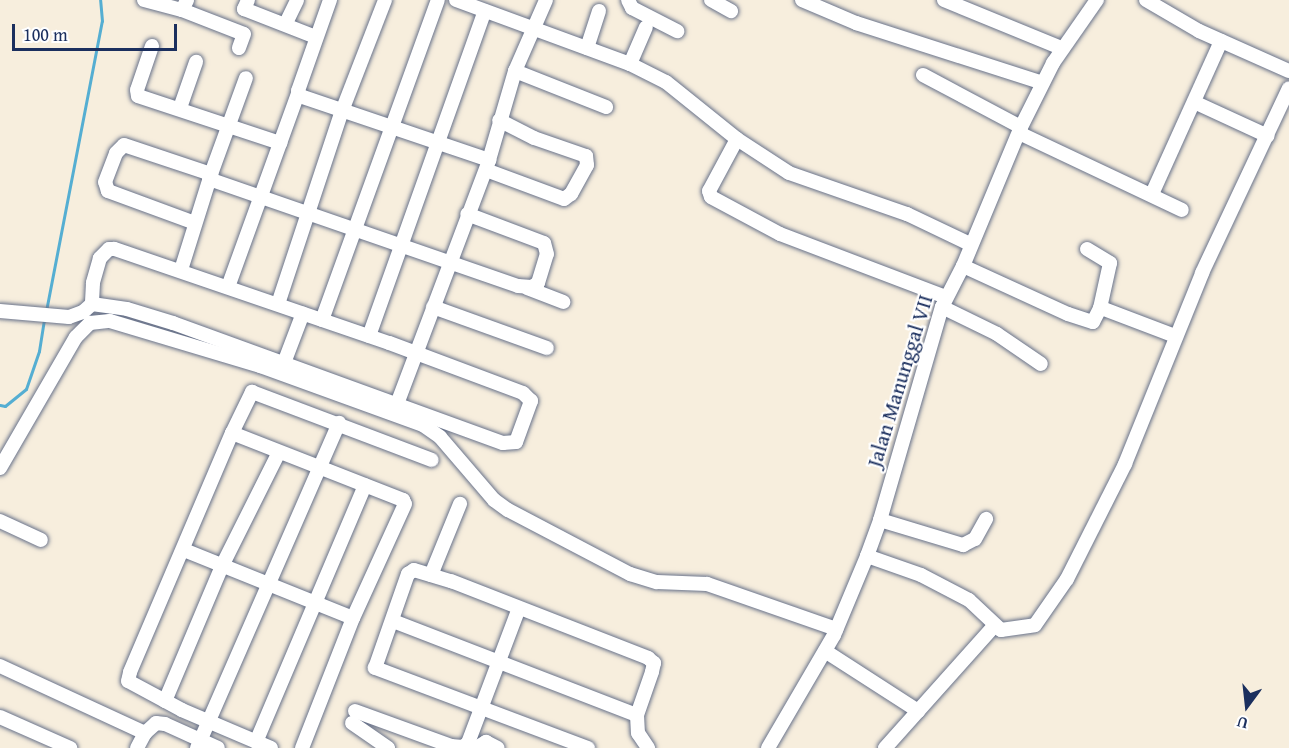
<!DOCTYPE html>
<style>
body{margin:0}
#map{position:relative;width:1289px;height:748px;overflow:hidden;background:#f7eedd;font-family:"Gentium Book Plus",serif}
div>[style]{position:absolute}
[style*='--x']{left:calc(var(--x)*1px);top:calc(var(--y)*1px);width:calc(var(--w)*1px);rotate:calc(var(--a)*1deg)}
.stream>*{height:3px;margin:-1.5px;padding:0 1.5px;transform-origin:1.5px;border-radius:1.5px;background:#55aed2}
.roads{filter:drop-shadow(0 0 2px #68728a) drop-shadow(0 0 2px #68728a)}
.minor>*{height:14px;margin:-7px;padding:0 7px;transform-origin:7px;border-radius:7px;background:#fff}
span{translate:-50% -50%;white-space:nowrap;text-align:center;line-height:1.15;-webkit-text-stroke:4.5px #fff;paint-order:stroke}
.street-label{font-size:21px;color:#1b2f5e}
.north{position:absolute;left:1217px;top:676px;width:60px;height:60px;-webkit-text-stroke:4px #fff;paint-order:stroke;rotate:195deg;font-size:16px;font-weight:700;line-height:24px;text-align:center;color:#1b2f5e}
.north::after{content:'';display:block;margin:auto;width:21px;height:27px;background:#1b2f5e;clip-path:polygon(50% 0,100% 100%,50% 72%,0 100%)}
.scale{position:absolute;left:12px;top:24px;width:165px;height:27px;box-sizing:border-box;border:3px solid #1b2f5e;border-top:0;padding-left:8px;font-size:18px;line-height:21px;white-space:nowrap;color:#1b2f5e;-webkit-text-stroke:4px #fff;paint-order:stroke}
</style>
<div id="map">
<div class="stream">
<div style="--x:46;--y:311;--w:295;--a:-79.1"></div>
<div style="--x:102;--y:21;--w:21;--a:-95"></div>
<div style="--x:0;--y:405;--w:5;--a:11"></div>
<div style="--x:5;--y:406;--w:27;--a:-39"></div>
<div style="--x:26;--y:389;--w:40;--a:-71.1"></div>
<div style="--x:39;--y:351;--w:31;--a:-81"></div>
</div>
<div class="roads">
<div class="minor">
<div style="--x:144;--y:0;--w:39;--a:15"></div>
<div style="--x:182;--y:10;--w:11;--a:-63"></div>
<div style="--x:248;--y:0;--w:10;--a:114"></div>
<div style="--x:244;--y:9;--w:77;--a:21.3"></div>
<div style="--x:330;--y:0;--w:96;--a:109.4"></div>
<div style="--x:298;--y:91;--w:5;--a:68"></div>
<div style="--x:300;--y:96;--w:200;--a:18.7"></div>
<div style="--x:489;--y:160;--w:93;--a:-73.7"></div>
<div style="--x:515;--y:71;--w:77;--a:-66.4"></div>
<div style="--x:456;--y:0;--w:185;--a:20.2"></div>
<div style="--x:630;--y:64;--w:40;--a:26.6"></div>
<div style="--x:666;--y:82;--w:91;--a:38.8"></div>
<div style="--x:737;--y:139;--w:62;--a:33.2"></div>
<div style="--x:789;--y:173;--w:125;--a:19.2"></div>
<div style="--x:907;--y:214;--w:70;--a:25.5"></div>
<div style="--x:628;--y:0;--w:9;--a:63"></div>
<div style="--x:632;--y:8;--w:51;--a:27.1"></div>
<div style="--x:711;--y:0;--w:23;--a:29"></div>
<div style="--x:802;--y:0;--w:59;--a:23.1"></div>
<div style="--x:856;--y:23;--w:196;--a:17.8"></div>
<div style="--x:944;--y:0;--w:126;--a:22.3"></div>
<div style="--x:1146;--y:0;--w:61;--a:30.3"></div>
<div style="--x:1199;--y:31;--w:98;--a:24"></div>
<div style="--x:182;--y:10;--w:66;--a:21.2"></div>
<div style="--x:244;--y:34;--w:15;--a:110"></div>
<div style="--x:286;--y:23;--w:25;--a:-64"></div>
<div style="--x:152;--y:46;--w:46;--a:108.8"></div>
<div style="--x:137;--y:90;--w:6;--a:81"></div>
<div style="--x:138;--y:96;--w:150;--a:18.3"></div>
<div style="--x:587;--y:48;--w:39;--a:-72"></div>
<div style="--x:630;--y:64;--w:40;--a:-66.6"></div>
<div style="--x:515;--y:71;--w:98;--a:21.6"></div>
<div style="--x:923;--y:75;--w:111;--a:28"></div>
<div style="--x:1194;--y:102;--w:81;--a:24.7"></div>
<div style="--x:180;--y:108;--w:49;--a:-70.8"></div>
<div style="--x:1019;--y:133;--w:180;--a:25.3"></div>
<div style="--x:737;--y:139;--w:59;--a:118.3"></div>
<div style="--x:709;--y:191;--w:6;--a:72"></div>
<div style="--x:711;--y:197;--w:78;--a:28.2"></div>
<div style="--x:780;--y:234;--w:178;--a:20.8"></div>
<div style="--x:486;--y:170;--w:83;--a:20.4"></div>
<div style="--x:564;--y:199;--w:9;--a:-36"></div>
<div style="--x:571;--y:194;--w:33;--a:-61"></div>
<div style="--x:587;--y:165;--w:9;--a:-96"></div>
<div style="--x:586;--y:156;--w:55;--a:-160.9"></div>
<div style="--x:534;--y:138;--w:39;--a:-153"></div>
<div style="--x:209;--y:179;--w:327;--a:19.1"></div>
<div style="--x:518;--y:286;--w:14;--a:4"></div>
<div style="--x:532;--y:287;--w:7;--a:-34"></div>
<div style="--x:538;--y:283;--w:30;--a:-73"></div>
<div style="--x:547;--y:254;--w:11;--a:-105"></div>
<div style="--x:544;--y:243;--w:82;--a:-159.4"></div>
<div style="--x:1152;--y:194;--w:168;--a:-65.7"></div>
<div style="--x:195;--y:223;--w:93;--a:-159.8"></div>
<div style="--x:108;--y:191;--w:9;--a:-108"></div>
<div style="--x:105;--y:182;--w:31;--a:-69"></div>
<div style="--x:116;--y:153;--w:11;--a:-45"></div>
<div style="--x:124;--y:145;--w:92;--a:18.4"></div>
<div style="--x:1087;--y:249;--w:27;--a:31"></div>
<div style="--x:1110;--y:263;--w:46;--a:102.5"></div>
<div style="--x:963;--y:266;--w:115;--a:24.6"></div>
<div style="--x:1068;--y:314;--w:26;--a:18"></div>
<div style="--x:1093;--y:322;--w:16;--a:-63"></div>
<div style="--x:1100;--y:308;--w:4;--a:14"></div>
<div style="--x:1104;--y:309;--w:76;--a:20.8"></div>
<div style="--x:181;--y:270;--w:101;--a:-72.6"></div>
<div style="--x:211;--y:174;--w:102;--a:-70"></div>
<div style="--x:228;--y:287;--w:205;--a:-70.1"></div>
<div style="--x:527;--y:288;--w:39;--a:21"></div>
<div style="--x:278;--y:304;--w:203;--a:-71.7"></div>
<div style="--x:342;--y:111;--w:119;--a:-68.8"></div>
<div style="--x:433;--y:307;--w:121;--a:19.8"></div>
<div style="--x:942;--y:307;--w:61;--a:26.1"></div>
<div style="--x:997;--y:334;--w:53;--a:34.3"></div>
<div style="--x:0;--y:311;--w:69;--a:5"></div>
<div style="--x:69;--y:317;--w:15;--a:-20"></div>
<div style="--x:83;--y:312;--w:12;--a:-42"></div>
<div style="--x:92;--y:304;--w:35;--a:8"></div>
<div style="--x:127;--y:309;--w:48;--a:16.9"></div>
<div style="--x:173;--y:323;--w:351;--a:20"></div>
<div style="--x:503;--y:443;--w:13;--a:-4"></div>
<div style="--x:516;--y:442;--w:44;--a:-69.9"></div>
<div style="--x:531;--y:401;--w:11;--a:-135"></div>
<div style="--x:523;--y:393;--w:143;--a:-159.5"></div>
<div style="--x:389;--y:343;--w:291;--a:-161.1"></div>
<div style="--x:114;--y:249;--w:5;--a:180"></div>
<div style="--x:109;--y:249;--w:13;--a:135"></div>
<div style="--x:100;--y:258;--w:26;--a:106"></div>
<div style="--x:93;--y:283;--w:21;--a:93"></div>
<div style="--x:322;--y:320;--w:340;--a:-70.1"></div>
<div style="--x:369;--y:336;--w:345;--a:-70.4"></div>
<div style="--x:284;--y:363;--w:53;--a:-69.2"></div>
<div style="--x:394;--y:412;--w:269;--a:-69.3"></div>
<div style="--x:232;--y:433;--w:46;--a:-64"></div>
<div style="--x:252;--y:392;--w:192;--a:20.7"></div>
<div style="--x:0;--y:468;--w:151;--a:-59.9"></div>
<div style="--x:76;--y:337;--w:20;--a:-45"></div>
<div style="--x:90;--y:323;--w:20;--a:-6"></div>
<div style="--x:110;--y:321;--w:157;--a:16.7"></div>
<div style="--x:260;--y:366;--w:173;--a:19.9"></div>
<div style="--x:423;--y:425;--w:21;--a:35"></div>
<div style="--x:440;--y:437;--w:83;--a:49.4"></div>
<div style="--x:494;--y:500;--w:17;--a:36"></div>
<div style="--x:508;--y:510;--w:138;--a:27.7"></div>
<div style="--x:630;--y:574;--w:28;--a:17"></div>
<div style="--x:657;--y:582;--w:50;--a:2.3"></div>
<div style="--x:707;--y:584;--w:137;--a:19.2"></div>
<div style="--x:880;--y:520;--w:87;--a:16.8"></div>
<div style="--x:963;--y:545;--w:13;--a:-27"></div>
<div style="--x:975;--y:539;--w:23;--a:-61"></div>
<div style="--x:0;--y:521;--w:45;--a:24.9"></div>
<div style="--x:184;--y:550;--w:182;--a:21.9"></div>
<div style="--x:867;--y:556;--w:57;--a:19.4"></div>
<div style="--x:921;--y:575;--w:54;--a:27.5"></div>
<div style="--x:969;--y:600;--w:44;--a:43.2"></div>
<div style="--x:1001;--y:630;--w:34;--a:-8"></div>
<div style="--x:1035;--y:625;--w:56;--a:-55.2"></div>
<div style="--x:1067;--y:579;--w:129;--a:-63.2"></div>
<div style="--x:1125;--y:464;--w:206;--a:-68"></div>
<div style="--x:1202;--y:273;--w:204;--a:-64.8"></div>
<div style="--x:431;--y:575;--w:77;--a:-67.8"></div>
<div style="--x:393;--y:621;--w:261;--a:21.1"></div>
<div style="--x:825;--y:651;--w:111;--a:32.8"></div>
<div style="--x:0;--y:666;--w:160;--a:24.8"></div>
<div style="--x:165;--y:701;--w:147;--a:-67.1"></div>
<div style="--x:222;--y:566;--w:127;--a:-63.4"></div>
<div style="--x:355;--y:711;--w:102;--a:20"></div>
<div style="--x:451;--y:746;--w:12;--a:5"></div>
<div style="--x:463;--y:747;--w:6;--a:-39"></div>
<div style="--x:468;--y:743;--w:144;--a:-69.3"></div>
<div style="--x:0;--y:717;--w:77;--a:23.9"></div>
<div style="--x:352;--y:723;--w:44;--a:34.8"></div>
<div style="--x:256;--y:742;--w:279;--a:-67"></div>
<div style="--x:137;--y:748;--w:17;--a:-62"></div>
<div style="--x:145;--y:733;--w:15;--a:-42"></div>
<div style="--x:156;--y:723;--w:9;--a:6"></div>
<div style="--x:165;--y:724;--w:58;--a:24.4"></div>
<div style="--x:197;--y:748;--w:355;--a:-66.4"></div>
<div style="--x:271;--y:748;--w:97;--a:-156.9"></div>
<div style="--x:182;--y:710;--w:61;--a:-151.8"></div>
<div style="--x:128;--y:681;--w:9;--a:-77"></div>
<div style="--x:130;--y:672;--w:260;--a:-66.9"></div>
<div style="--x:232;--y:433;--w:184;--a:21.4"></div>
<div style="--x:403;--y:500;--w:4;--a:63"></div>
<div style="--x:405;--y:504;--w:125;--a:114.5"></div>
<div style="--x:353;--y:618;--w:140;--a:111.4"></div>
<div style="--x:476;--y:748;--w:12;--a:-31"></div>
<div style="--x:486;--y:742;--w:13;--a:27"></div>
<div style="--x:588;--y:748;--w:228;--a:-159.4"></div>
<div style="--x:375;--y:668;--w:100;--a:-70.7"></div>
<div style="--x:408;--y:574;--w:7;--a:-34"></div>
<div style="--x:414;--y:570;--w:39;--a:17"></div>
<div style="--x:451;--y:581;--w:212;--a:21.3"></div>
<div style="--x:648;--y:658;--w:8;--a:40"></div>
<div style="--x:654;--y:663;--w:9;--a:103"></div>
<div style="--x:652;--y:672;--w:46;--a:109.2"></div>
<div style="--x:637;--y:715;--w:18;--a:87"></div>
<div style="--x:638;--y:733;--w:18;--a:56"></div>
<div style="--x:768;--y:748;--w:131;--a:-59.7"></div>
<div style="--x:834;--y:635;--w:86;--a:-67.3"></div>
<div style="--x:867;--y:556;--w:38;--a:-70"></div>
<div style="--x:880;--y:520;--w:222;--a:-73.8"></div>
<div style="--x:942;--y:307;--w:46;--a:-62.9"></div>
<div style="--x:963;--y:266;--w:151;--a:-67.4"></div>
<div style="--x:1021;--y:127;--w:72;--a:-63.4"></div>
<div style="--x:1053;--y:63;--w:77;--a:-55.1"></div>
<div style="--x:885;--y:748;--w:164;--a:-48.2"></div>
</div>
</div>
<div class="street-label">
<span style="left:900px;top:381px;rotate:-73deg">Jalan Manunggal VII</span>
</div>
<div class="north">U</div>
<div class="scale">100 m</div>
</div>
